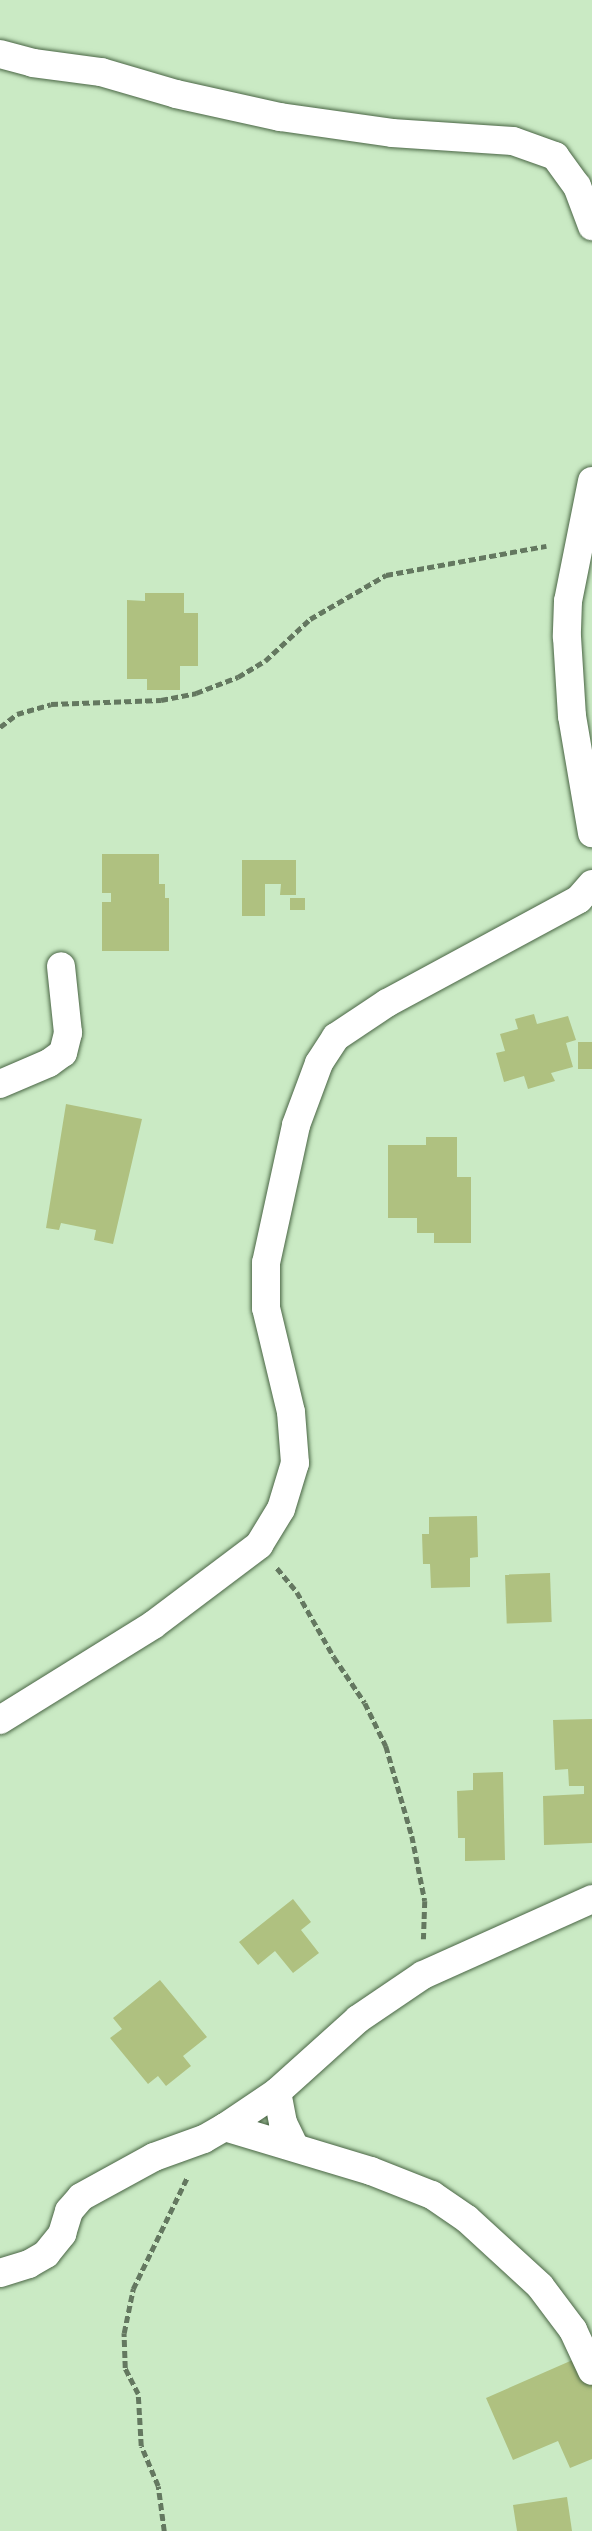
<!DOCTYPE html>
<style>
body{margin:0}
#map{position:relative;width:592px;height:2531px;overflow:hidden;background:#caeac4;font-family:"Titillium Web",sans-serif}
div>[style]{position:absolute}
[style*='--x']{left:calc(var(--x)*1px);top:calc(var(--y)*1px);width:calc(var(--w)*1px);rotate:calc(var(--a)*1deg)}
.building>*{inset:0;background:#afc180;transform-origin:0 0}
.path>*{height:4.5px;margin-top:-2.25px;transform-origin:0;background:repeating-linear-gradient(90deg,#647860 0 7px,transparent 0 10.5px)}
.roads{filter:drop-shadow(0 0 2px #496544) drop-shadow(0 0 2px #496544)}
.minor>*{height:28px;margin:-14px;padding:0 14px;transform-origin:14px;border-radius:14px;background:#fff}
span{translate:-50% -50%;white-space:nowrap;text-align:center;line-height:1.15;-webkit-text-stroke:5px #d7f7d1;paint-order:stroke}
</style>
<div id="map">
<div class="building">
<div style="clip-path:polygon(145px 593px,184px 593px,184px 613px,198px 613px,198px 666px,180px 666px,180px 690px,147px 690px,147px 679px,127px 679px,127px 600px,145px 601px)"></div>
<div style="clip-path:polygon(102px 854px,159px 854px,159px 884px,165px 884px,165px 898px,169px 898px,169px 951px,102px 951px,102px 902px,111px 902px,111px 893px,102px 893px)"></div>
<div style="clip-path:polygon(242px 860px,296px 860px,296px 895px,280px 895px,281px 884px,265px 884px,265px 916px,242px 916px)"></div>
<div style="left:290px;top:898px;width:15px;height:12px"></div>
<div style="clip-path:polygon(534px 1014px,537px 1024px,568px 1016px,576px 1040px,566px 1043px,573px 1067px,551px 1073px,555px 1081px,528px 1089px,524px 1076px,504px 1082px,496px 1053px,505px 1051px,500px 1034px,518px 1029px,515px 1019px)"></div>
<div style="left:578px;top:1042px;width:14px;height:27px"></div>
<div style="clip-path:polygon(66px 1104px,142px 1119px,113px 1244px,94px 1240px,96px 1230px,61px 1223px,59px 1230px,46px 1228px)"></div>
<div style="clip-path:polygon(426px 1137px,457px 1137px,457px 1177px,471px 1177px,471px 1243px,434px 1243px,434px 1233px,417px 1233px,417px 1218px,388px 1218px,388px 1145px,426px 1145px)"></div>
<div style="clip-path:polygon(477px 1516px,478px 1557px,470px 1558px,470px 1587px,431px 1588px,430px 1564px,423px 1564px,422px 1534px,429px 1534px,429px 1517px)"></div>
<div style="left:550px;top:1573px;width:49px;height:45px;rotate:88deg"></div>
<div style="clip-path:polygon(592px 1719px,592px 1843px,544px 1845px,543px 1796px,584px 1794px,584px 1786px,569px 1786px,568px 1769px,555px 1770px,553px 1720px)"></div>
<div style="clip-path:polygon(503px 1772px,505px 1860px,465px 1861px,465px 1838px,458px 1838px,457px 1791px,473px 1790px,473px 1773px)"></div>
<div style="clip-path:polygon(293px 1899px,311px 1922px,301px 1930px,319px 1953px,293px 1973px,275px 1951px,258px 1965px,239px 1942px)"></div>
<div style="clip-path:polygon(160px 1980px,207px 2037px,183px 2056px,191px 2066px,166px 2086px,158px 2076px,148px 2084px,110px 2038px,122px 2029px,113px 2018px)"></div>
<div style="clip-path:polygon(584px 2355px,592px 2373px,592px 2459px,570px 2468px,558px 2441px,513px 2460px,486px 2398px)"></div>
<div style="clip-path:polygon(567px 2497px,572px 2531px,517px 2531px,513px 2505px)"></div>
</div>
<div class="path">
<div style="--x:0;--y:727;--w:21;--a:-37"></div>
<div style="--x:17;--y:714;--w:35;--a:-16"></div>
<div style="--x:51;--y:704;--w:110;--a:-2.1"></div>
<div style="--x:161;--y:700;--w:36;--a:-11"></div>
<div style="--x:196;--y:693;--w:45;--a:-20.9"></div>
<div style="--x:238;--y:677;--w:31;--a:-31"></div>
<div style="--x:265;--y:661;--w:62;--a:-43"></div>
<div style="--x:310;--y:619;--w:88;--a:-30.1"></div>
<div style="--x:386;--y:575;--w:163;--a:-10.3"></div>
<div style="--x:277;--y:1568;--w:31;--a:50"></div>
<div style="--x:297;--y:1592;--w:75;--a:60.4"></div>
<div style="--x:334;--y:1657;--w:55;--a:56"></div>
<div style="--x:365;--y:1703;--w:48;--a:64"></div>
<div style="--x:386;--y:1746;--w:94;--a:73.9"></div>
<div style="--x:412;--y:1836;--w:66;--a:78.7"></div>
<div style="--x:425;--y:1901;--w:38;--a:92"></div>
<div style="--x:164;--y:2531;--w:45;--a:-97.6"></div>
<div style="--x:158;--y:2486;--w:43;--a:-113"></div>
<div style="--x:141;--y:2446;--w:52;--a:-93.3"></div>
<div style="--x:138;--y:2394;--w:29;--a:-117"></div>
<div style="--x:125;--y:2368;--w:35;--a:-92"></div>
<div style="--x:124;--y:2333;--w:45;--a:-78.4"></div>
<div style="--x:133;--y:2289;--w:123;--a:-64.1"></div>
</div>
<div class="roads">
<div class="minor">
<div style="--x:0;--y:54;--w:34;--a:15"></div>
<div style="--x:33;--y:63;--w:69;--a:7.5"></div>
<div style="--x:101;--y:72;--w:78;--a:16.3"></div>
<div style="--x:176;--y:94;--w:107;--a:12.5"></div>
<div style="--x:280;--y:117;--w:113;--a:8.1"></div>
<div style="--x:392;--y:133;--w:121;--a:3.8"></div>
<div style="--x:513;--y:141;--w:45;--a:19.7"></div>
<div style="--x:555;--y:156;--w:37;--a:54"></div>
<div style="--x:577;--y:186;--w:43;--a:69.4"></div>
<div style="--x:592;--y:481;--w:122;--a:101.3"></div>
<div style="--x:568;--y:601;--w:36;--a:92"></div>
<div style="--x:567;--y:637;--w:79;--a:86.4"></div>
<div style="--x:572;--y:716;--w:119;--a:80.3"></div>
<div style="--x:0;--y:1084;--w:53;--a:-23.2"></div>
<div style="--x:49;--y:1063;--w:17;--a:-36"></div>
<div style="--x:63;--y:1053;--w:21;--a:-76"></div>
<div style="--x:68;--y:1033;--w:67;--a:-96"></div>
<div style="--x:0;--y:1720;--w:180;--a:-31.8"></div>
<div style="--x:153;--y:1625;--w:133;--a:-37"></div>
<div style="--x:259;--y:1545;--w:42;--a:-58.6"></div>
<div style="--x:281;--y:1509;--w:48;--a:-73.1"></div>
<div style="--x:295;--y:1463;--w:51;--a:-94.5"></div>
<div style="--x:291;--y:1412;--w:107;--a:-103.5"></div>
<div style="--x:266;--y:1308;--w:45;--a:-90"></div>
<div style="--x:266;--y:1263;--w:141;--a:-77.7"></div>
<div style="--x:296;--y:1125;--w:66;--a:-69.6"></div>
<div style="--x:319;--y:1063;--w:31;--a:-57"></div>
<div style="--x:336;--y:1037;--w:61;--a:-33.7"></div>
<div style="--x:387;--y:1003;--w:218;--a:-28.4"></div>
<div style="--x:579;--y:899;--w:20;--a:-49"></div>
<div style="--x:277;--y:2092;--w:32;--a:79"></div>
<div style="--x:283;--y:2123;--w:25;--a:64"></div>
<div style="--x:225;--y:2127;--w:152;--a:16.8"></div>
<div style="--x:371;--y:2171;--w:66;--a:21.5"></div>
<div style="--x:432;--y:2195;--w:42;--a:34.4"></div>
<div style="--x:467;--y:2219;--w:99;--a:42.5"></div>
<div style="--x:540;--y:2286;--w:55;--a:53.1"></div>
<div style="--x:573;--y:2330;--w:45;--a:65.1"></div>
<div style="--x:0;--y:2273;--w:30;--a:-17"></div>
<div style="--x:29;--y:2264;--w:20;--a:-30"></div>
<div style="--x:46;--y:2254;--w:26;--a:-51"></div>
<div style="--x:62;--y:2234;--w:24;--a:-73"></div>
<div style="--x:69;--y:2211;--w:18;--a:-49"></div>
<div style="--x:81;--y:2197;--w:83;--a:-28.7"></div>
<div style="--x:154;--y:2157;--w:53;--a:-19.8"></div>
<div style="--x:204;--y:2139;--w:24;--a:-30"></div>
<div style="--x:225;--y:2127;--w:63;--a:-33.9"></div>
<div style="--x:277;--y:2092;--w:109;--a:-42"></div>
<div style="--x:358;--y:2019;--w:78;--a:-34.1"></div>
<div style="--x:423;--y:1975;--w:185;--a:-24.2"></div>
</div>
</div>
</div>
